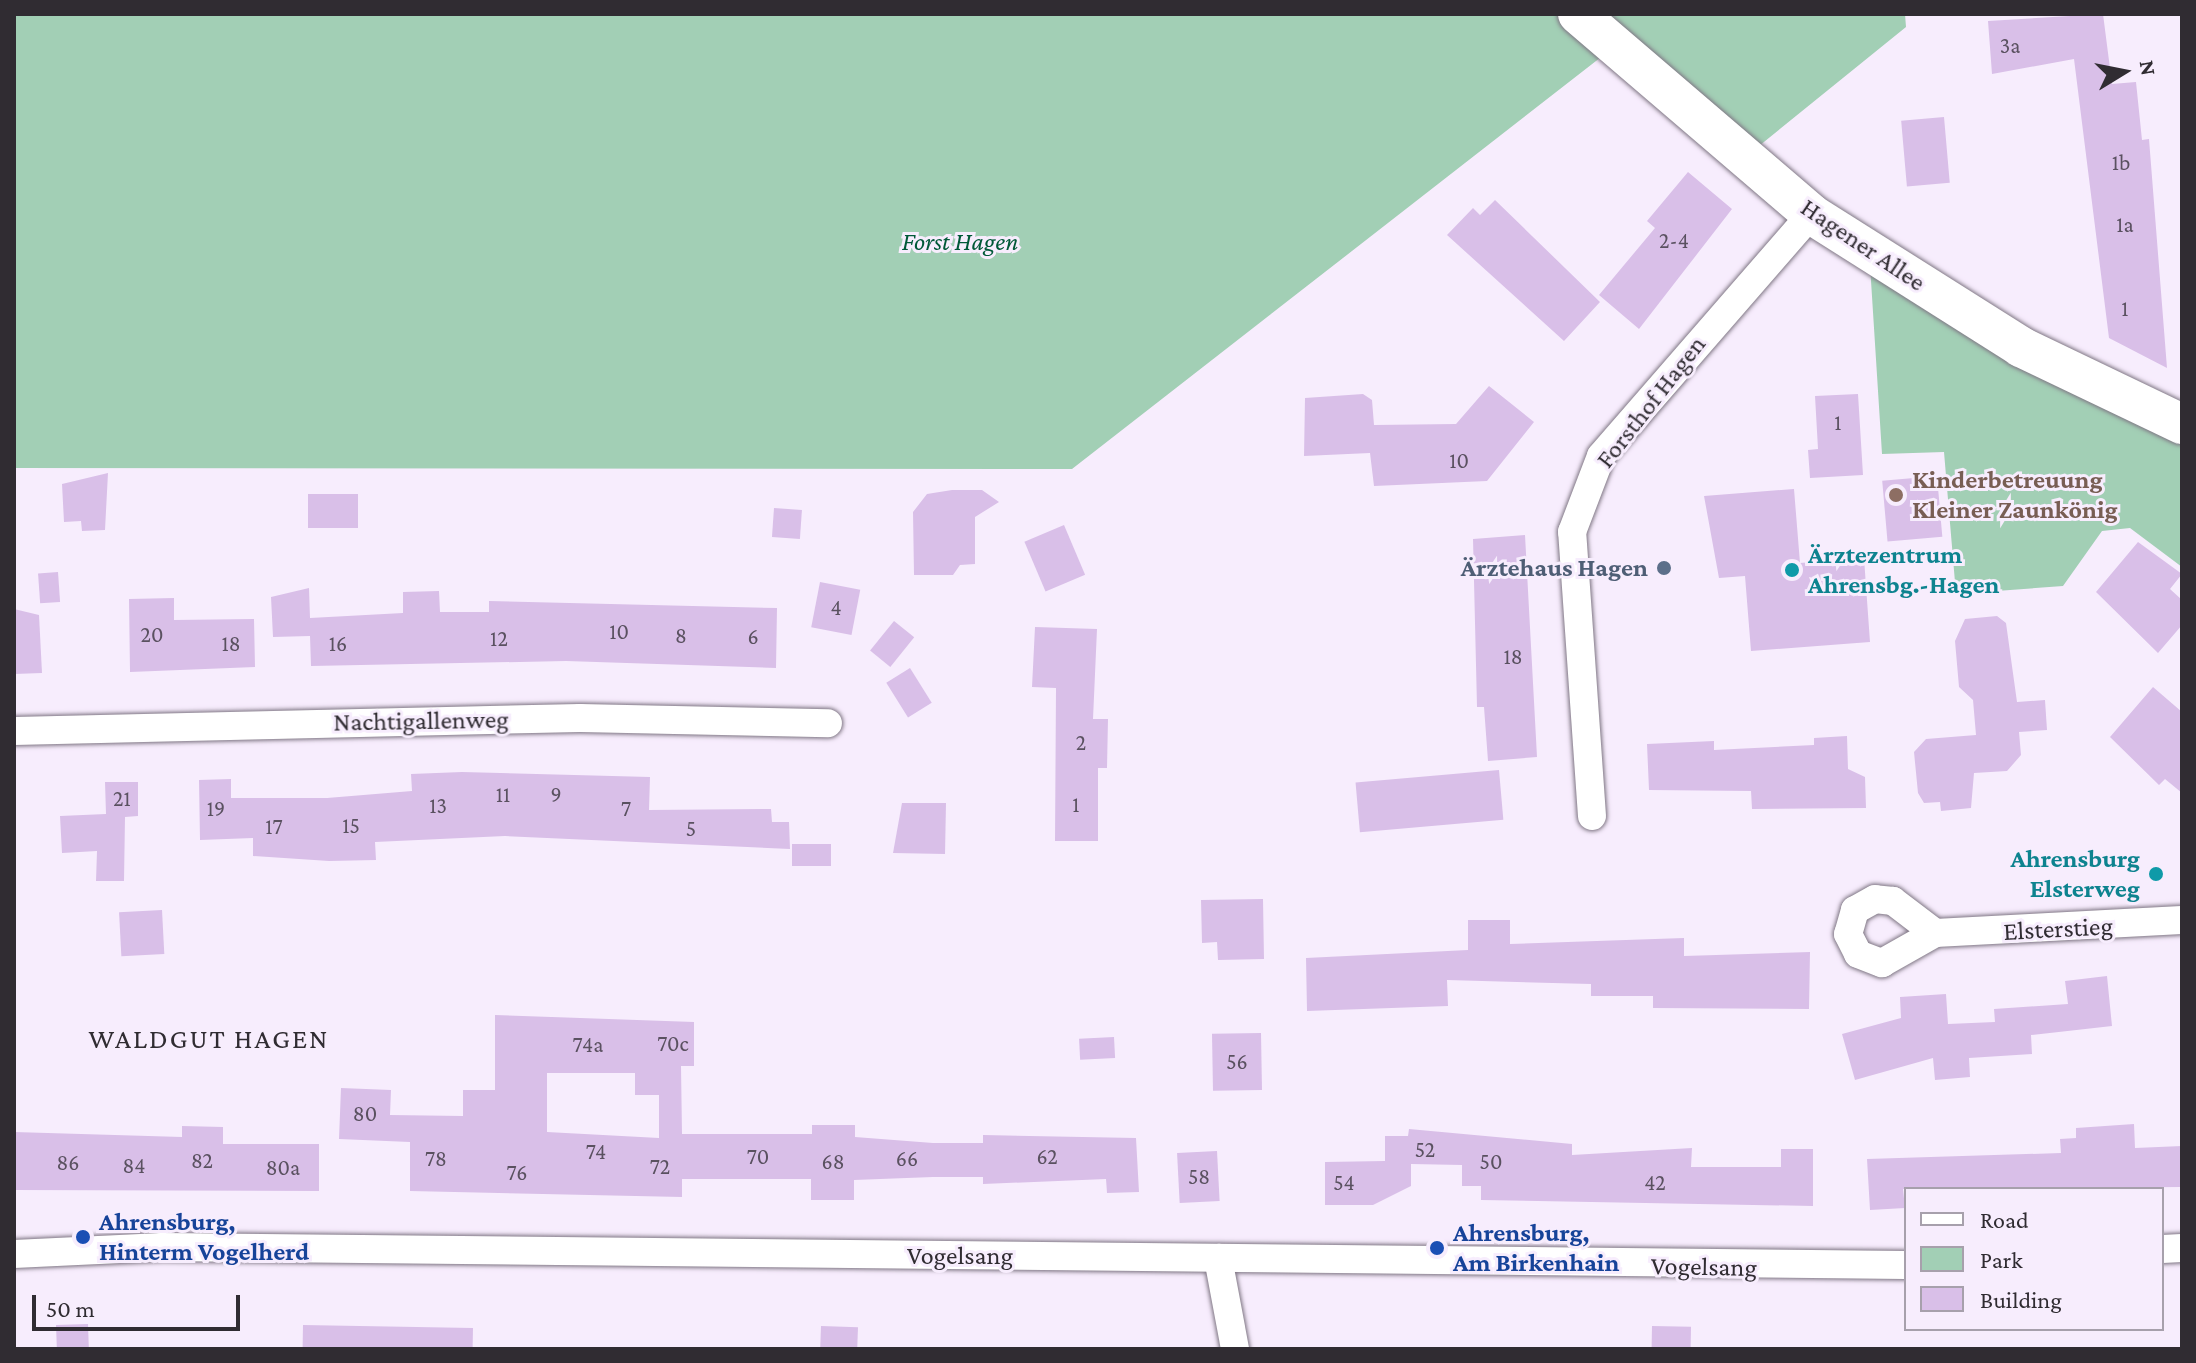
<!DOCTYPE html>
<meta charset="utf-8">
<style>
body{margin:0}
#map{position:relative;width:2196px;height:1363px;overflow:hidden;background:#f7edfd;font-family:"Crimson Pro",serif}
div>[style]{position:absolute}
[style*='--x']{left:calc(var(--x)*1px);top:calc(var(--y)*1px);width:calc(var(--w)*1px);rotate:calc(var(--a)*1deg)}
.green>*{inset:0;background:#a2cfb5}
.building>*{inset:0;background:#d9bfe8;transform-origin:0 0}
.roads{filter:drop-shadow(0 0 2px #807785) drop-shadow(0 0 2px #807785)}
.street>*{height:28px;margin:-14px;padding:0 14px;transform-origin:14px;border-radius:14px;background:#fff}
.secondary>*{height:40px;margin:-20px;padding:0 20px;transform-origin:20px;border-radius:20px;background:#fff}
.dots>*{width:22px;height:22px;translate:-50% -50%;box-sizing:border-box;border:4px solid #f7edfd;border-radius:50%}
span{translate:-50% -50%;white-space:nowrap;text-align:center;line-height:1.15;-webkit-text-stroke:6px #f7edfd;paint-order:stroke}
.number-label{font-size:22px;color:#5a5160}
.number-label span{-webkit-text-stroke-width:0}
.park-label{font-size:26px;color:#005938;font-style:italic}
.street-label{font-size:26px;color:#302c32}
.education-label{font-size:26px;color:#785e54;font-weight:700}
.left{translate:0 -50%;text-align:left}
.culture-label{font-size:26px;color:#0d838f;font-weight:700}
.right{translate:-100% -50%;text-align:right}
.service-label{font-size:26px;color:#4e5e75;font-weight:700}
.transit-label{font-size:26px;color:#164399;font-weight:700}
.neighbourhood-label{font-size:28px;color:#302c32;letter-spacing:2px}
.frame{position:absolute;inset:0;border:16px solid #302c32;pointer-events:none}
.legend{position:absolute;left:1904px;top:1187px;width:260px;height:144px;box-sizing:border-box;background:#f7edfd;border:2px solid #a7a0ac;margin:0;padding:10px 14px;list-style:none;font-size:24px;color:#302c32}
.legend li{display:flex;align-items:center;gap:16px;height:40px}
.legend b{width:40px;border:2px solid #a7a0ac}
.north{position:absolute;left:2084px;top:32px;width:80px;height:80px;-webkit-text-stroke:6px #f7edfd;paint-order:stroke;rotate:80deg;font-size:22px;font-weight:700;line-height:32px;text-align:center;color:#302c32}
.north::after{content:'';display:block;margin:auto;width:28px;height:36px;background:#302c32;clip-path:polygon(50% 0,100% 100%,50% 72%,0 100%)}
.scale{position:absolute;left:32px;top:1295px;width:208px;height:36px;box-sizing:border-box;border:4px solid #302c32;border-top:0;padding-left:10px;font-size:24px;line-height:28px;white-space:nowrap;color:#302c32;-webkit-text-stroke:6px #f7edfd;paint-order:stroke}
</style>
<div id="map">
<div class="green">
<div style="clip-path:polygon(14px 14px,1905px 14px,1906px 27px,1754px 150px,1623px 40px,1072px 469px,14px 468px)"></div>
<div style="clip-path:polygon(1870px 265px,2182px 439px,2182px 567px,2130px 528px,2102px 531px,2063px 586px,1956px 594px,1944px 452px,1882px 454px)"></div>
</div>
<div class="building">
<div style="clip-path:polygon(2103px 14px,2112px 84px,2136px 82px,2142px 140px,2149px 139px,2167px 368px,2109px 338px,2074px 59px,1992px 74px,1988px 21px)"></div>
<div style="left:1944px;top:117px;width:66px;height:43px;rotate:85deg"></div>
<div style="clip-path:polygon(1688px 172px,1732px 209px,1639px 329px,1599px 295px,1655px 228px,1647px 221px)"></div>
<div style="clip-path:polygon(1495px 200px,1600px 302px,1564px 341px,1447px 235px,1473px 208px,1480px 215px)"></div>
<div style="clip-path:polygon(1489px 386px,1534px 422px,1487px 481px,1374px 486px,1370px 453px,1304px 456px,1305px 398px,1363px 394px,1372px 400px,1374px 425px,1456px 424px)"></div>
<div style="clip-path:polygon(1858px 394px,1863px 475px,1810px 478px,1808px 450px,1818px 449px,1815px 396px)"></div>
<div style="clip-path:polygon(108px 473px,105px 530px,82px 531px,81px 521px,64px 522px,62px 484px)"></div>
<div style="left:1937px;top:476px;width:61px;height:55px;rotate:85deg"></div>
<div style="clip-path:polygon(1794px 489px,1800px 563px,1864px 558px,1870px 642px,1751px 651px,1745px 576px,1719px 578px,1704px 496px)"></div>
<div style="clip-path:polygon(952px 490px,982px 490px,999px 502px,975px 517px,975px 564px,960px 565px,953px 575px,914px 575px,913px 512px,927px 494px)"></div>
<div style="left:308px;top:494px;width:50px;height:34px"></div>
<div style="left:774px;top:508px;width:28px;height:29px;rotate:4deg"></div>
<div style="left:1064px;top:525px;width:54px;height:43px;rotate:67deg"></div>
<div style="clip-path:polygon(1525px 535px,1537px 757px,1488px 761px,1484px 707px,1477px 707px,1473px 539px)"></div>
<div style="clip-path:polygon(2138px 542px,2182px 574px,2170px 589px,2182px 600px,2182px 625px,2158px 653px,2096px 592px)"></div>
<div style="left:58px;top:572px;width:30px;height:20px;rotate:86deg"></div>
<div style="left:820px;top:582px;width:41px;height:46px;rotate:11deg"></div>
<div style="clip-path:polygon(309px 588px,310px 618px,403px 613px,403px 592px,439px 591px,440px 612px,489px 612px,489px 601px,777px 608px,776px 668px,566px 661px,311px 666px,310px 636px,273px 637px,271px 597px)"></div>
<div style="clip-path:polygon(174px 598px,174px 620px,254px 619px,255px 667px,130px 672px,129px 599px)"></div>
<div style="clip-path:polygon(14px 609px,39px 615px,42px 673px,14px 674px)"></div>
<div style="clip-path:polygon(1997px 616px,2006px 623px,2017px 702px,2045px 700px,2047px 730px,2019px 732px,2021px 755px,2007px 771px,1974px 773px,1971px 808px,1941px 811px,1940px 802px,1924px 803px,1918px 793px,1914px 752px,1926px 739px,1976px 735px,1973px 700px,1959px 687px,1955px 641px,1965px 619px)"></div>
<div style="left:894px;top:621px;width:26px;height:38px;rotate:39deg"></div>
<div style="clip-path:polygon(1035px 627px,1097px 629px,1093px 719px,1108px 719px,1107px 768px,1098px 768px,1098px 841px,1055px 841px,1056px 688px,1032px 687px)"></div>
<div style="left:910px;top:668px;width:41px;height:28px;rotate:58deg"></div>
<div style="clip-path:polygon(2153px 687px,2182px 712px,2182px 793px,2165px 779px,2159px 785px,2110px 737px)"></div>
<div style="clip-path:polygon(1847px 736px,1848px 769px,1865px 777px,1866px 808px,1752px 809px,1751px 791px,1649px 790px,1647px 744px,1714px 741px,1714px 750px,1814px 745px,1814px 738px)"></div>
<div style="left:1499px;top:770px;width:50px;height:144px;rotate:85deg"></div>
<div style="clip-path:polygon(462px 772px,650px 777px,649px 810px,771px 809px,772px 822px,789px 822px,790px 849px,505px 836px,375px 842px,376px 860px,329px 861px,253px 856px,253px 838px,200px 840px,199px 780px,231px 779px,231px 798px,327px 798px,412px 791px,411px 774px)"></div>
<div style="clip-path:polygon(105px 782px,138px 782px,138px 816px,125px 817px,124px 881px,96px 881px,97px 851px,62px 853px,60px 816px,106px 814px)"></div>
<div style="clip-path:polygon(902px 803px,946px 803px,945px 854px,893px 853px)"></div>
<div style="left:792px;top:844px;width:39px;height:22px"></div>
<div style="clip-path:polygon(1263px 899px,1264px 959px,1218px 960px,1217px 942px,1202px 943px,1201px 900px)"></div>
<div style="left:162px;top:910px;width:44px;height:43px;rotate:87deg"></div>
<div style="clip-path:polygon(1468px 920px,1510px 920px,1510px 944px,1684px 938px,1684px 956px,1810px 952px,1809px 1009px,1653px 1008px,1653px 996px,1591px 996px,1591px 984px,1447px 980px,1448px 1006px,1307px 1011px,1306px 958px,1468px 950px)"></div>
<div style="clip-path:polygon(2107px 976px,2112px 1026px,2031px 1035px,2032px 1054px,1969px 1058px,1970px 1077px,1935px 1080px,1933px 1058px,1855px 1080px,1842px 1034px,1901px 1018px,1900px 997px,1946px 994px,1948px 1024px,1995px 1022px,1994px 1009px,2068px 1004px,2065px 981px)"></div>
<div style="clip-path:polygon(evenodd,495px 1015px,694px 1022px,694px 1066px,681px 1066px,682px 1134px,812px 1134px,812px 1125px,855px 1125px,855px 1137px,933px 1143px,983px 1143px,983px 1135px,1136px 1138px,1139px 1192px,1107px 1193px,1106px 1179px,983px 1184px,983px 1177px,933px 1177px,854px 1180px,854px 1200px,811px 1200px,811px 1179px,682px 1179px,682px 1197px,410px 1191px,410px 1142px,339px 1139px,341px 1088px,391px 1090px,390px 1115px,463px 1116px,463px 1090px,495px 1090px,495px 1015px,547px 1073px,635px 1073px,635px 1095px,659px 1095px,659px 1138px,547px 1132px,547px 1073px)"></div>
<div style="left:1261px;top:1033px;width:57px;height:49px;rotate:89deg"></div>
<div style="left:1114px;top:1037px;width:21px;height:35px;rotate:87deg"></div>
<div style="clip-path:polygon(2134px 1124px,2135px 1148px,2182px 1146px,2182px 1187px,1903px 1189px,1905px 1208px,1870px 1210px,1867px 1159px,2061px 1153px,2060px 1139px,2076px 1138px,2076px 1128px)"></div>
<div style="clip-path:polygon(182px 1126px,223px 1127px,223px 1144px,319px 1144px,319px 1191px,14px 1190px,14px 1132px,182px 1137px)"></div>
<div style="clip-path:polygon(1409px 1129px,1572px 1144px,1572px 1155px,1692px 1148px,1691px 1167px,1781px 1167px,1781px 1149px,1813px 1149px,1813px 1206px,1481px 1200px,1481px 1186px,1462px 1186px,1462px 1165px,1411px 1164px,1411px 1186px,1373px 1205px,1325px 1205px,1325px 1162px,1385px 1161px,1385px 1136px,1408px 1136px)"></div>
<div style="left:1217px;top:1151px;width:50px;height:40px;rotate:87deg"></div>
<div style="left:88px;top:1324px;width:25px;height:32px;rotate:88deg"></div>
<div style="left:303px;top:1325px;width:170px;height:24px;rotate:1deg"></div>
<div style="left:821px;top:1326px;width:37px;height:23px;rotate:2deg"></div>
<div style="left:1652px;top:1326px;width:39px;height:23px;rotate:1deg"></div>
</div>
<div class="roads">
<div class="street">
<div style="--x:14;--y:731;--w:566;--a:-1.32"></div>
<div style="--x:580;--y:718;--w:248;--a:1.2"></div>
<div style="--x:1592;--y:816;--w:285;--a:-94"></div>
<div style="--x:1572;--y:532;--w:81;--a:-69.1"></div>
<div style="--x:1601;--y:456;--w:320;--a:-49"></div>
<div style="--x:1935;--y:933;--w:53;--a:-142.7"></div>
<div style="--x:1893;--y:901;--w:18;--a:-174"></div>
<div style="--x:1875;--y:899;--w:23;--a:151"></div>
<div style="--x:1855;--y:910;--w:25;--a:106"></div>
<div style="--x:1848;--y:934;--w:22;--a:63"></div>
<div style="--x:1858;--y:954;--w:26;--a:21"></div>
<div style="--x:1882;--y:963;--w:61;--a:-29.5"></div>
<div style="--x:1935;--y:933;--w:247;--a:-3"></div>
<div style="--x:2162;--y:1249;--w:20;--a:-3"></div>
<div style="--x:14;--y:1254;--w:148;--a:-2.7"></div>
<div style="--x:162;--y:1247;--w:1744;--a:0.59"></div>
<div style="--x:1218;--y:1258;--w:93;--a:79.4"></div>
</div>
<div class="secondary">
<div style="--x:1578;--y:14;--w:307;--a:40.6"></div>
<div style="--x:1811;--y:214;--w:249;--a:32.3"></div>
<div style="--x:2021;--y:347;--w:178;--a:25.6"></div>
</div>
</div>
<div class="dots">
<div style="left:1896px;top:495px;background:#8d6e63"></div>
<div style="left:1664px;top:568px;background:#5c6f8a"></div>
<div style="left:1792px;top:570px;background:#0f9aa8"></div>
<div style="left:2156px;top:874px;background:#0f9aa8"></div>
<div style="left:83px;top:1237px;background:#1a4fb4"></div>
<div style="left:1437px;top:1248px;background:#1a4fb4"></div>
</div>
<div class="number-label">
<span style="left:2010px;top:46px">3a</span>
<span style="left:2121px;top:163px">1b</span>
<span style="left:2125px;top:225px">1a</span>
<span style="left:1674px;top:241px">2-4</span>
<span style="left:2125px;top:309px">1</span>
<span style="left:1838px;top:423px">1</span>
<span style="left:1459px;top:461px">10</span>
<span style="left:836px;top:608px">4</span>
<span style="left:619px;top:632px">10</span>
<span style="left:152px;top:635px">20</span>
<span style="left:681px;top:636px">8</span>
<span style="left:753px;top:637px">6</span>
<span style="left:499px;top:639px">12</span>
<span style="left:231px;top:644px">18</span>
<span style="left:338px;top:644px">16</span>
<span style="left:1513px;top:657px">18</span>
<span style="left:1081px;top:743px">2</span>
<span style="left:503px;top:795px">11</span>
<span style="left:556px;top:795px">9</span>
<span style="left:122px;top:799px">21</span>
<span style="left:1076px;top:805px">1</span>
<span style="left:438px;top:806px">13</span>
<span style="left:216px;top:809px">19</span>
<span style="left:626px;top:809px">7</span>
<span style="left:351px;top:826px">15</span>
<span style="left:274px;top:827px">17</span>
<span style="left:691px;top:829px">5</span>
<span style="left:673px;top:1044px">70c</span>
<span style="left:588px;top:1045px">74a</span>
<span style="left:1237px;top:1062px">56</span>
<span style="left:365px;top:1114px">80</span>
<span style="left:1425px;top:1150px">52</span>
<span style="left:596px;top:1152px">74</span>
<span style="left:758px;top:1157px">70</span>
<span style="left:1047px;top:1157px">62</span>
<span style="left:436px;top:1159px">78</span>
<span style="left:907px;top:1159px">66</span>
<span style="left:202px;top:1161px">82</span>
<span style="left:833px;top:1162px">68</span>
<span style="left:1491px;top:1162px">50</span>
<span style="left:68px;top:1163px">86</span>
<span style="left:134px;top:1166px">84</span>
<span style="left:660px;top:1167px">72</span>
<span style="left:283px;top:1168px">80a</span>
<span style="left:517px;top:1173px">76</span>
<span style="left:1199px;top:1177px">58</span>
<span style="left:1344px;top:1183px">54</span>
<span style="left:1655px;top:1183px">42</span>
</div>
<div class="park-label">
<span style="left:960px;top:242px">Forst Hagen</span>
</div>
<div class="street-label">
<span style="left:1863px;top:245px;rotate:34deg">Hagener Allee</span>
<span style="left:1651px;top:402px;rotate:-52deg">Forsthof Hagen</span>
<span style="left:421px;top:721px;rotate:-1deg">Nachtigallenweg</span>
<span style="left:2058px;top:929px;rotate:-3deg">Elsterstieg</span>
<span style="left:960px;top:1256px">Vogelsang</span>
<span style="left:1704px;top:1267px;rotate:1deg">Vogelsang</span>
</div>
<div class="education-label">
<span class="left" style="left:1912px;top:495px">Kinderbetreuung<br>Kleiner Zaunkönig</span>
</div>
<div class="culture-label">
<span class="left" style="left:1808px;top:570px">Ärztezentrum<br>Ahrensbg.-Hagen</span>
<span class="right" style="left:2140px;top:874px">Ahrensburg<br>Elsterweg</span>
</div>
<div class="service-label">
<span class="right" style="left:1648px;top:568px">Ärztehaus Hagen</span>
</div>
<div class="transit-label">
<span class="left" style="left:99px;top:1237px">Ahrensburg,<br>Hinterm Vogelherd</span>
<span class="left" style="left:1453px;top:1248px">Ahrensburg,<br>Am Birkenhain</span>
</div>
<div class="neighbourhood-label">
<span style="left:209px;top:1039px">WALDGUT HAGEN</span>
</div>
<div class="frame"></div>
<ul class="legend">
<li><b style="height:10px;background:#fff"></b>Road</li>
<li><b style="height:22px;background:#a2cfb5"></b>Park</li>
<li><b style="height:22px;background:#d9bfe8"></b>Building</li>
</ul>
<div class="north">N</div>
<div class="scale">50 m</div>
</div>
